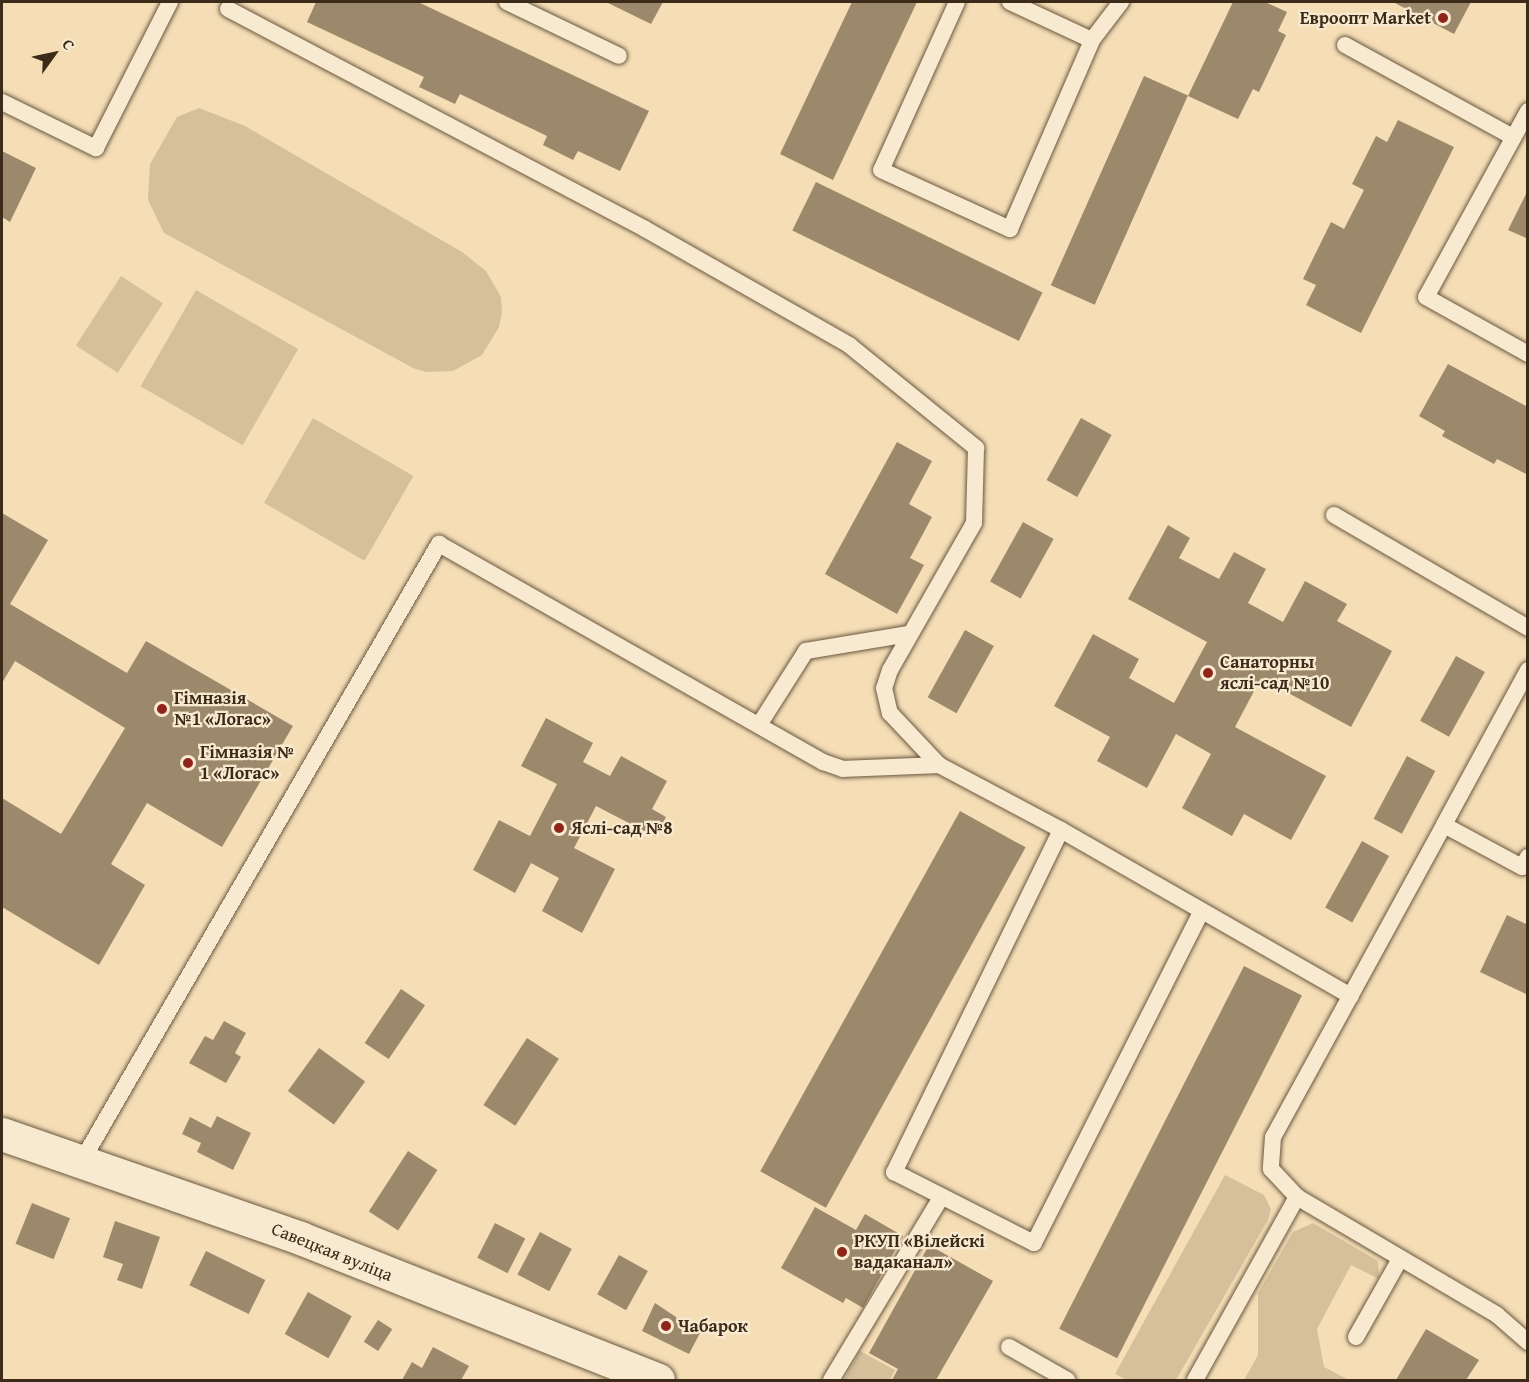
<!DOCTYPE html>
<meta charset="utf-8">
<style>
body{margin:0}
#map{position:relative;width:1529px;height:1382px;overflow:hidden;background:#f5deb6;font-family:"Gentium Book Plus",serif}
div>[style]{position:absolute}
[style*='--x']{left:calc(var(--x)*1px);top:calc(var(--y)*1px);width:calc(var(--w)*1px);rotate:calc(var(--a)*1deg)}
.green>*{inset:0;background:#d5c09b;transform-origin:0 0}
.building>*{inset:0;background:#9c886a;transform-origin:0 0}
.roads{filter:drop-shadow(0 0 2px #6a5840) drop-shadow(0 0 2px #6a5840)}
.service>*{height:16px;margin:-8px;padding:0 8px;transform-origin:8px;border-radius:8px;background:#f8ead0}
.tertiary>*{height:33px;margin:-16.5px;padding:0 16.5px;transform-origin:16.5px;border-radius:16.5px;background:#f8ead0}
.dots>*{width:16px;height:16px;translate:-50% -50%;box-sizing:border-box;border:3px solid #f8ead0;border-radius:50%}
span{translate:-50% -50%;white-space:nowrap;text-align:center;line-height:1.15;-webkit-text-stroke:4.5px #f8ead0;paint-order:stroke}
.poi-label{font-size:18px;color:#3b2b18;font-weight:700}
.right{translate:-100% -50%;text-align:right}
.left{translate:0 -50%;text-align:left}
.street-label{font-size:18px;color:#3b2b18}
.frame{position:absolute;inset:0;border:3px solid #3b2b18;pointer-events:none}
.north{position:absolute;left:24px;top:24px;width:60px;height:60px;-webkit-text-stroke:4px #f8ead0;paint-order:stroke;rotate:57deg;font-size:16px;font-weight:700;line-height:24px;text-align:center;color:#3b2b18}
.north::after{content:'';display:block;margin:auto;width:21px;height:27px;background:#3b2b18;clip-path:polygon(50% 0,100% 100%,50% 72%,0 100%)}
</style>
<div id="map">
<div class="green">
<div style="clip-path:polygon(199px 108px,245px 126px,462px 252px,486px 271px,501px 297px,502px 312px,499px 327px,482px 355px,453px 371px,426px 372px,413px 368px,164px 233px,148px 200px,150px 164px,177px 117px)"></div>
<div style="left:121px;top:276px;width:50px;height:83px;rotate:33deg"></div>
<div style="left:196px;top:290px;width:118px;height:111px;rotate:30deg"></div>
<div style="left:313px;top:418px;width:116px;height:98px;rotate:30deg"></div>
<div style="clip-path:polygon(1225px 1175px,1264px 1195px,1271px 1209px,1268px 1220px,1176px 1380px,1127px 1380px,1115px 1374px)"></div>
<div style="clip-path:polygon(1313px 1223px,1378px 1261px,1379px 1279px,1351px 1265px,1317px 1329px,1324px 1367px,1349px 1380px,1244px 1380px,1258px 1355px,1258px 1293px,1293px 1232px)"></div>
<div style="clip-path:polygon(860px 1351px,895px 1370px,890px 1380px,844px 1380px)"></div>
</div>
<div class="building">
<div style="clip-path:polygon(316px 2px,418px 2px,649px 111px,620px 171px,578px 151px,573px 160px,543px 145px,547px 136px,460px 94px,455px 104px,419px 87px,424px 77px,307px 22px)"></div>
<div style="clip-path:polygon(606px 2px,663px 2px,651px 24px)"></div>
<div style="clip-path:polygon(852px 2px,917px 2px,833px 180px,780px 154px)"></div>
<div style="clip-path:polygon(1233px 2px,1265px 2px,1287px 12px,1278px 31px,1286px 35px,1259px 92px,1253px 89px,1238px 119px,1188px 96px)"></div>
<div style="clip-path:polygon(1393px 2px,1471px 2px,1454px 34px)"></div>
<div style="left:1144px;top:76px;width:48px;height:229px;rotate:24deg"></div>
<div style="clip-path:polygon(1398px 120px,1454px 147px,1361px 333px,1306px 305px,1316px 285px,1303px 279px,1331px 222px,1344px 229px,1364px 190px,1352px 184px,1376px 136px,1387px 142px)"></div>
<div style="clip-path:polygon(2px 151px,36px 168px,10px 222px,2px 217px)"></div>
<div style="left:816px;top:182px;width:252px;height:54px;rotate:26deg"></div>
<div style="clip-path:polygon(1528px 190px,1528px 239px,1508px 230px)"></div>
<div style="clip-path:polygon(1448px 364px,1528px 407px,1528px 475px,1497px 459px,1494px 464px,1442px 436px,1445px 431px,1419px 416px)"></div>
<div style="left:1081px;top:418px;width:35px;height:71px;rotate:29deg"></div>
<div style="clip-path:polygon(897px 442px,932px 461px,909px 504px,932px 517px,910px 558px,924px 565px,897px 614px,825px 574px)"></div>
<div style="clip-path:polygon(2px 513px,48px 540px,10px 604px,127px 673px,146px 641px,293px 726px,222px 847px,147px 803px,111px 864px,145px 885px,99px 965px,2px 907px,2px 798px,61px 834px,125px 728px,15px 661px,2px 683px)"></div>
<div style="left:1023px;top:522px;width:35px;height:68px;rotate:29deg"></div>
<div style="clip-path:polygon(1168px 525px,1190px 538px,1179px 558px,1219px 579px,1234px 552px,1266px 569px,1248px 603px,1283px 622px,1305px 581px,1347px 604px,1337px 621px,1392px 651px,1351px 727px,1261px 678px,1235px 727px,1326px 776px,1291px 840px,1244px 814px,1232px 836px,1182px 808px,1211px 754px,1176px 734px,1147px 788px,1097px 761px,1110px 737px,1054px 706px,1093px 634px,1139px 659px,1129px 678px,1174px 703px,1207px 642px,1128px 599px)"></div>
<div style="left:965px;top:630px;width:33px;height:77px;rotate:29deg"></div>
<div style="left:1456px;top:656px;width:33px;height:74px;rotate:29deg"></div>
<div style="clip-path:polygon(546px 718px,593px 743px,583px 762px,610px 776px,621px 756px,667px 781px,652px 809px,666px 817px,656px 837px,596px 806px,574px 848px,615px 869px,582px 933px,542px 911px,559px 878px,531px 863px,515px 893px,473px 870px,499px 820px,530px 836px,557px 784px,521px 766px)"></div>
<div style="left:1407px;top:756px;width:32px;height:71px;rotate:28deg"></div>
<div style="left:960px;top:811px;width:75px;height:412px;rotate:29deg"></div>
<div style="left:1362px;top:841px;width:31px;height:76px;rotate:29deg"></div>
<div style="clip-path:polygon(1507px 915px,1528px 925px,1528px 995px,1480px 972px)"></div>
<div style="left:1244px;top:966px;width:65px;height:407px;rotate:27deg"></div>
<div style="left:401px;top:989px;width:29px;height:65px;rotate:34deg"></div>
<div style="clip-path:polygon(224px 1021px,246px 1033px,235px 1053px,241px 1057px,226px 1083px,189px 1063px,205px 1036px,213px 1040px)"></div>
<div style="left:527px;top:1038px;width:38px;height:80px;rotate:33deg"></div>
<div style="left:319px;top:1048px;width:57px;height:53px;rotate:36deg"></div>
<div style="clip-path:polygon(217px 1116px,251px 1133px,233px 1170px,197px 1152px,201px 1143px,182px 1134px,190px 1117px,211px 1128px)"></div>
<div style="left:408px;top:1151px;width:35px;height:72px;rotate:33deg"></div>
<div style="left:32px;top:1203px;width:41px;height:44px;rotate:22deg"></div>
<div style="clip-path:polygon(815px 1207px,856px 1230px,865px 1214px,903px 1236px,863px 1308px,846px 1298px,843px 1303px,781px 1268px)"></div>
<div style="clip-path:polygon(115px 1221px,160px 1237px,142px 1289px,117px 1280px,123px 1264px,103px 1257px)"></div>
<div style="left:495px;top:1223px;width:34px;height:39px;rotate:27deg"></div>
<div style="left:540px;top:1232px;width:36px;height:48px;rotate:28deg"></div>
<div style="clip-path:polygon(929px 1245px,993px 1281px,936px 1380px,892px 1380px,898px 1369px,869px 1353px)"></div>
<div style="left:206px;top:1251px;width:66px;height:38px;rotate:26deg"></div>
<div style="left:619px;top:1255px;width:33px;height:45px;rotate:29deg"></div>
<div style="left:308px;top:1292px;width:50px;height:48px;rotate:29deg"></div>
<div style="clip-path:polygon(655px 1303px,700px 1333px,689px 1354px,642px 1331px)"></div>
<div style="left:378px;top:1320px;width:17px;height:26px;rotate:33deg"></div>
<div style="clip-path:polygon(1426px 1329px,1479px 1360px,1466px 1380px,1396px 1380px)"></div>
<div style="clip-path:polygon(433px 1347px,469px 1366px,461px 1380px,402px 1380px,412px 1362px,422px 1368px)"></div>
</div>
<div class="roads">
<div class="service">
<div style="--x:507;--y:2;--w:124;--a:25.7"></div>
<div style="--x:957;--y:2;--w:184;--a:114.3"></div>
<div style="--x:881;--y:170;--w:142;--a:24.6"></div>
<div style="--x:1010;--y:229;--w:206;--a:-66.5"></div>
<div style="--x:1010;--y:2;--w:90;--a:24.9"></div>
<div style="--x:1092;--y:40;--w:48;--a:-52.7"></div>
<div style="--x:228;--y:9;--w:471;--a:27.8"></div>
<div style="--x:645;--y:229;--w:235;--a:29.6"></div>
<div style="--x:849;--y:345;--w:164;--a:39"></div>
<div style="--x:976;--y:448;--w:75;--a:91.5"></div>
<div style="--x:974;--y:523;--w:169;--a:119.7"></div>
<div style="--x:890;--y:670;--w:19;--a:108"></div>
<div style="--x:884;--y:688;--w:26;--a:77"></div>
<div style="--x:890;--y:713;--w:71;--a:46.7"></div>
<div style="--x:939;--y:765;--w:138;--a:28"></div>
<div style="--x:1061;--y:830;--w:334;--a:29.8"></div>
<div style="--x:1345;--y:45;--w:192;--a:28.7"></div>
<div style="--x:2;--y:102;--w:105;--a:26.1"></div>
<div style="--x:96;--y:148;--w:164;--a:-63.1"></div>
<div style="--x:1528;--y:111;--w:212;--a:118.7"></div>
<div style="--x:1426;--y:297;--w:117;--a:29.2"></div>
<div style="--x:1334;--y:515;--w:225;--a:30.2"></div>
<div style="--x:1528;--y:670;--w:176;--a:118.5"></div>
<div style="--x:1444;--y:825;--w:89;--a:28.3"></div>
<div style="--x:1522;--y:867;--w:12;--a:-59"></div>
<div style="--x:759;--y:725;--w:88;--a:-57.6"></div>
<div style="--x:806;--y:651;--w:104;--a:-9.4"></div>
<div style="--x:1444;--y:825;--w:356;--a:118.7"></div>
<div style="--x:1273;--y:1137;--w:32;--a:94"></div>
<div style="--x:1271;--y:1169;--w:38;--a:47"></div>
<div style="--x:1297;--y:1197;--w:232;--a:30.5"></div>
<div style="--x:1497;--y:1315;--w:41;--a:41.1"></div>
<div style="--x:1061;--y:830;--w:381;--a:116"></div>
<div style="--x:894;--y:1172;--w:157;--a:26.9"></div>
<div style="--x:1034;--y:1243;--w:372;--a:-63.2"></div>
<div style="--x:83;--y:1159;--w:711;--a:-59.94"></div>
<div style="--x:439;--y:544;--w:442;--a:29.6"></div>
<div style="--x:823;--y:762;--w:21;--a:19"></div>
<div style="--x:843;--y:769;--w:96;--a:-2.4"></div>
<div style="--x:1356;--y:1337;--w:90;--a:-60.6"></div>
<div style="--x:1009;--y:1347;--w:67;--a:29.6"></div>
<div style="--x:831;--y:1380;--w:211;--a:-58.9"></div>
<div style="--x:1195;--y:1380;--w:210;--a:-60.9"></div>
</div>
<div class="tertiary">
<div style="--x:2;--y:1134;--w:316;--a:19.2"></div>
<div style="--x:300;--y:1238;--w:385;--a:21.6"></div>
</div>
</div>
<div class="dots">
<div style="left:1443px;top:18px;background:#8f2418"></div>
<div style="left:1208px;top:673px;background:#8f2418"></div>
<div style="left:162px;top:709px;background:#8f2418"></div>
<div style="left:188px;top:763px;background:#8f2418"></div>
<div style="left:559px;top:828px;background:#8f2418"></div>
<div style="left:842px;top:1252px;background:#8f2418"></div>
<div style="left:666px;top:1326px;background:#8f2418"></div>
</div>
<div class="poi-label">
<span class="right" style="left:1431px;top:18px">Евроопт Market</span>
<span class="left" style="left:1220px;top:673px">Санаторны<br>яслі-сад №10</span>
<span class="left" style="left:174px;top:709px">Гімназія<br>№1 «Логас»</span>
<span class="left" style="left:200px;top:763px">Гімназія №<br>1 «Логас»</span>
<span class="left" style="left:571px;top:828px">Яслі-сад №8</span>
<span class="left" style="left:854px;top:1252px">РКУП «Вілейскі<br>вадаканал»</span>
<span class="left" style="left:678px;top:1326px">Чабарок</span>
</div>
<div class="street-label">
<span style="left:332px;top:1252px;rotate:22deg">Савецкая вуліца</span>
</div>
<div class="frame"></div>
<div class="north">С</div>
</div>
